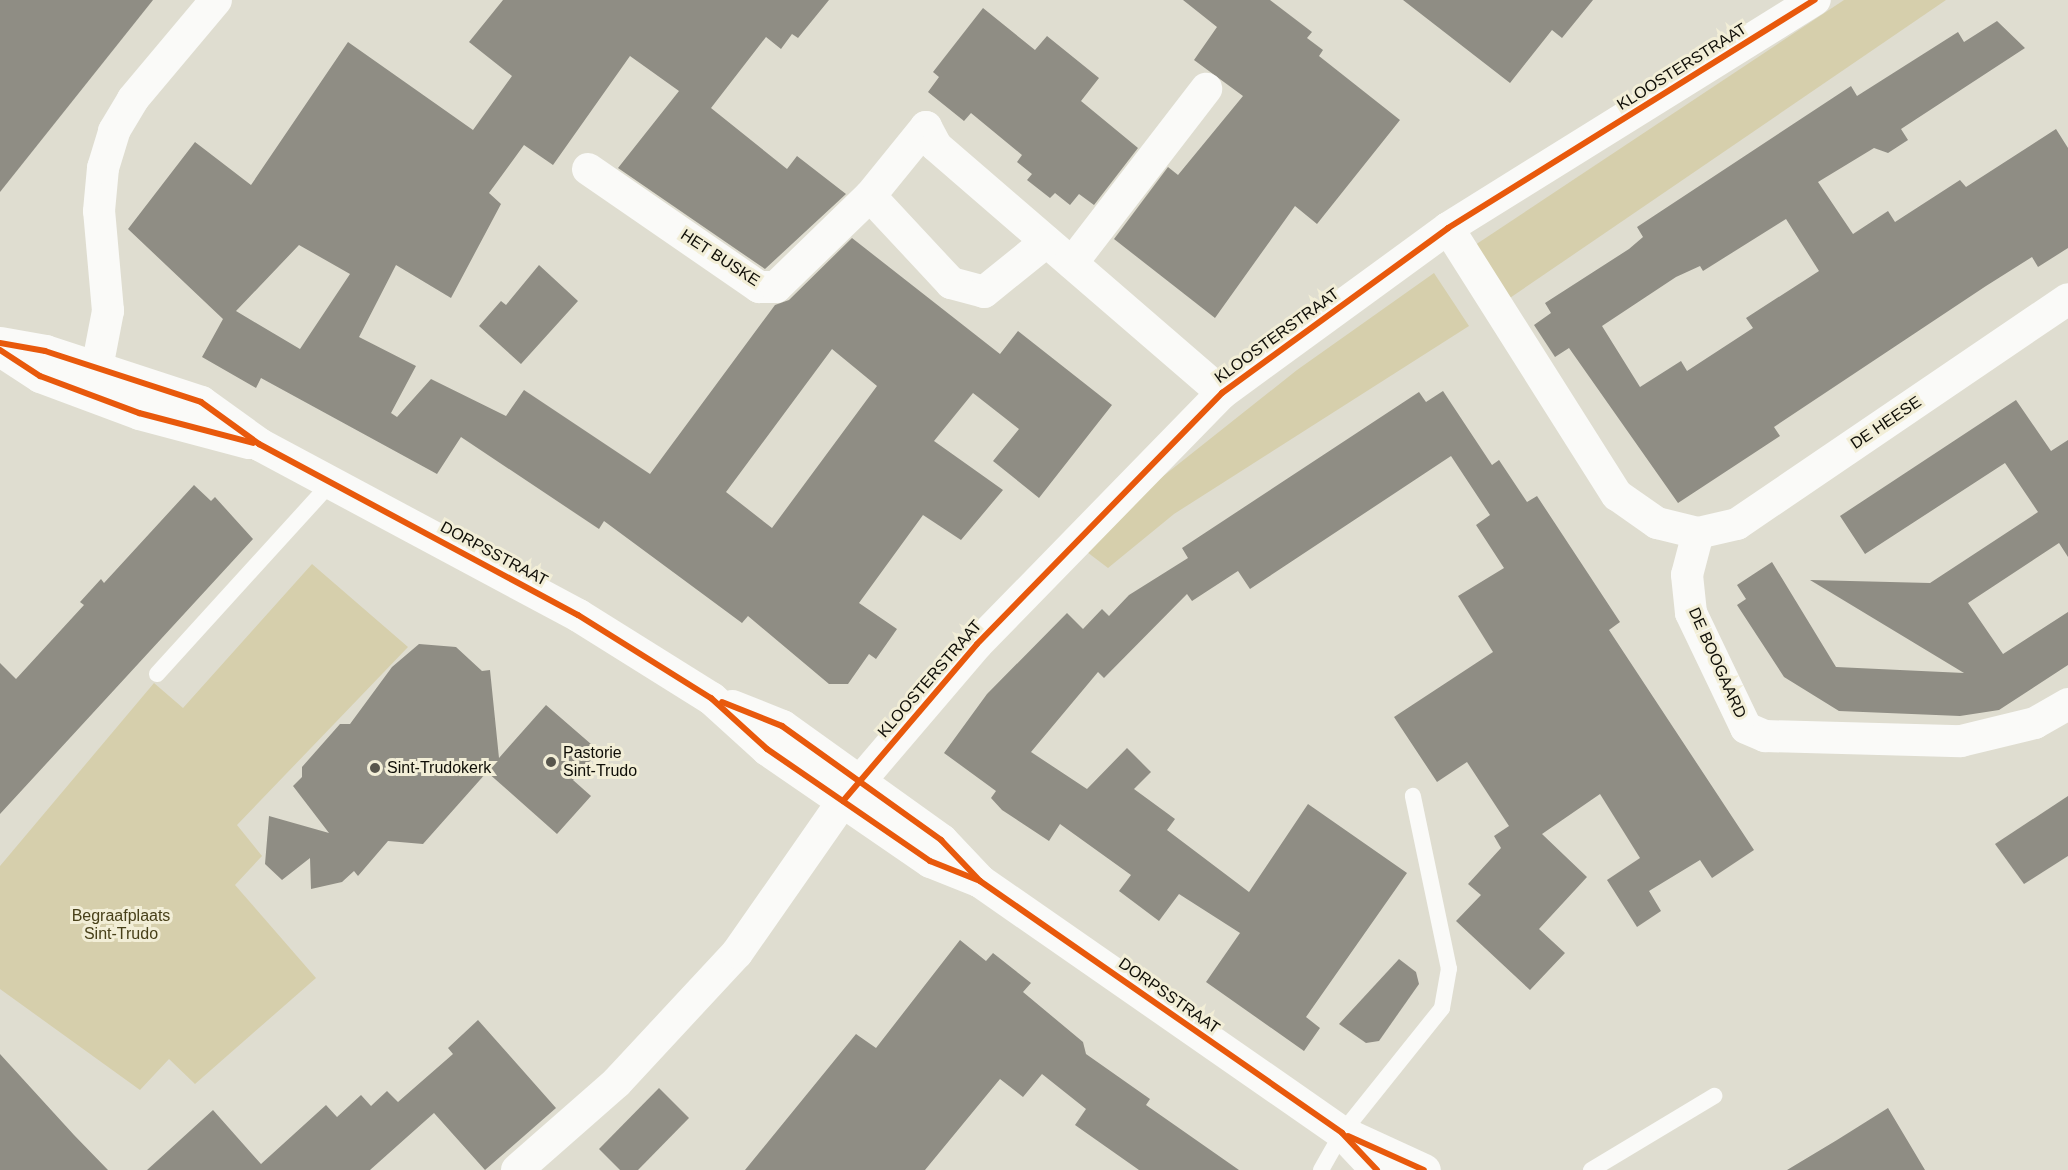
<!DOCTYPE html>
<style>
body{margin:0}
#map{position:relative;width:2068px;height:1170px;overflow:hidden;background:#dfddd0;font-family:Arial,sans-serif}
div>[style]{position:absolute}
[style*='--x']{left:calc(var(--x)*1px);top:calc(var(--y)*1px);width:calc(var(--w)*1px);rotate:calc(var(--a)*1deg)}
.green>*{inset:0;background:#d6cfac}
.building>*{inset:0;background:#8f8d84}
.lane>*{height:16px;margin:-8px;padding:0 8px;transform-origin:8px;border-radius:8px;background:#fafaf8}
.street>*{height:32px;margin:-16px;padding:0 16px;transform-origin:16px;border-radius:16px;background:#fafaf8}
.secondary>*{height:33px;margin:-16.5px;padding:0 16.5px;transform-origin:16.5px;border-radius:16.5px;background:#fafaf8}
.cycleway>*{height:6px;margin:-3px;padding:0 3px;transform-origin:3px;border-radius:3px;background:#e8590c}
.dots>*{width:16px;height:16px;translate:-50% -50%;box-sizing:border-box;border:3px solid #f2eed7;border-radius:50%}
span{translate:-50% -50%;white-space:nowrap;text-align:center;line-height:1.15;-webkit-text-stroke:6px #f2eed7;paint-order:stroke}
.street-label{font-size:16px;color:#0f0e07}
.poi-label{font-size:16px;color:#0f0e07}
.left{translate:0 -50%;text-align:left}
.park-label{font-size:16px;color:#484019}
</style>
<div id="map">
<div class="green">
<div style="clip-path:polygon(1844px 0,1946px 0,1504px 302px,1469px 249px)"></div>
<div style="clip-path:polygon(1434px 273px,1469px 326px,1174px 514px,1108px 568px,1087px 552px,1147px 489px,1297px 370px)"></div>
<div style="clip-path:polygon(312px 564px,408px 647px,237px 825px,262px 856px,235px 885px,316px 978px,195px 1084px,169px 1059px,140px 1090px,0 989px,0 866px,154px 683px,183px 708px)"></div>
</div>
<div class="building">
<div style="clip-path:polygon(0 0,153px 0,0 192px)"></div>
<div style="clip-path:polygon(evenodd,503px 0,829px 0,798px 38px,792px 34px,781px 49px,766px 37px,711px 108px,787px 169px,797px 156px,846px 194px,765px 269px,618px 168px,679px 91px,630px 56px,553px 165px,524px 145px,489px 193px,501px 204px,451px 298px,396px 265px,359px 337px,416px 366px,391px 413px,397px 417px,431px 379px,506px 416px,524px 390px,650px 474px,775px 305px,789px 300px,852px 238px,1000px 354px,1018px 331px,1112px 405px,1039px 498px,993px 461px,1019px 429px,973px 393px,934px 441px,1003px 490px,961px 540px,923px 515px,859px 603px,897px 629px,876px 659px,869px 654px,848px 684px,829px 684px,748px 616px,742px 623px,604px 521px,599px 529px,461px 437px,437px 474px,261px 378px,256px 388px,202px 357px,223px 319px,128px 229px,195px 142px,251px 185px,348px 42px,473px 130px,512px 76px,469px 42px,503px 0,299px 245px,350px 274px,300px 349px,236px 311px,299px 245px,503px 0,832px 349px,877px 386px,772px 528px,726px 492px,832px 349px)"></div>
<div style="clip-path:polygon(1183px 0,1270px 0,1312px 32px,1307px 38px,1323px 50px,1319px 56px,1400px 120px,1317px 224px,1295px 206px,1215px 318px,1114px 239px,1168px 167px,1178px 175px,1243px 96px,1194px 60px,1217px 27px)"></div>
<div style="clip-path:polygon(1403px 0,1593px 0,1562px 38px,1552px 30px,1510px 83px)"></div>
<div style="clip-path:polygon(983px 8px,1035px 50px,1047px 36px,1099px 78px,1081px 101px,1138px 148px,1094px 205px,1079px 194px,1070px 205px,1055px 193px,1050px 198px,1027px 180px,1032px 174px,1017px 162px,1022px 155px,971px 113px,964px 121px,928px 92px,939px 77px,933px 72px)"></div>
<div style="clip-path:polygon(evenodd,1997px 21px,2025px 48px,1901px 129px,1908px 140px,1888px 153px,1874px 148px,1818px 182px,1853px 234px,1888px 211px,1895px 222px,1960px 180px,1966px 187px,2056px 129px,2068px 148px,2068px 248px,2038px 267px,2032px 257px,1986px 286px,1774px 427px,1780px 436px,1678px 503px,1569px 348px,1555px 357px,1534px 325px,1551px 313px,1545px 303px,1629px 249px,1643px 237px,1637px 227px,1851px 86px,1857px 96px,1958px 32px,1964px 42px,1997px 21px,1786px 219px,1819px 271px,1746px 318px,1753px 328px,1687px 371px,1681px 361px,1640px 387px,1602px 326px,1676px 277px,1700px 266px,1703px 271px,1786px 219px)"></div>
<div style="clip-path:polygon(539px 265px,578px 301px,521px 364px,479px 326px,501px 301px,506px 305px)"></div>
<div style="clip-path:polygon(1443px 391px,1492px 465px,1499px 460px,1527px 502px,1537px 496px,1620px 622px,1609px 630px,1754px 850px,1712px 878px,1700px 860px,1649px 891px,1661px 911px,1637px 927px,1607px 880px,1640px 858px,1600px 794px,1542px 834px,1587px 877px,1539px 929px,1565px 953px,1530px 990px,1456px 921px,1481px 895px,1468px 884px,1501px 848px,1494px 836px,1509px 826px,1467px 762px,1437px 782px,1394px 717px,1493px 652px,1458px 596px,1504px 568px,1476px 525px,1490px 515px,1451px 456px,1250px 589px,1238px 571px,1192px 601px,1187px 594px,1104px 678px,1098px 672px,1031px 752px,1087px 789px,1127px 748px,1151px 772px,1134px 789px,1175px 819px,1167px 830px,1249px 892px,1308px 804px,1407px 873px,1306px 1017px,1320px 1028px,1304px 1051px,1206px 982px,1240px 933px,1179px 894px,1159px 921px,1119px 891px,1131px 875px,1060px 824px,1049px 841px,1002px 810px,991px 798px,996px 791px,944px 753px,987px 694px,1067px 613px,1083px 629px,1102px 609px,1109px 616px,1129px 595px,1188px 558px,1182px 548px,1419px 392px,1426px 402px)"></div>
<div style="clip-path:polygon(2016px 400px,2051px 451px,2068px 440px,2068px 557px,2059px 543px,1968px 603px,2003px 654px,2068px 612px,2068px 665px,1999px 710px,1960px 716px,1839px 711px,1784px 677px,1737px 605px,1746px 599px,1737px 585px,1772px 562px,1836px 667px,1964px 673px,1810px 580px,1930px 583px,2038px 512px,2005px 463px,1865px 554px,1840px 516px)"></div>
<div style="clip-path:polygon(194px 485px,211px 501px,215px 497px,253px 539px,0 814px,0 663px,16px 679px,84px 605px,80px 602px,101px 579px,104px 583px)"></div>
<div style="clip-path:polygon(419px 644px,456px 647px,482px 671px,490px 670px,499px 758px,546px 705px,599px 751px,573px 780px,591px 796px,557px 834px,487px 772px,423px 844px,388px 841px,358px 876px,354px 871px,342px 882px,311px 889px,310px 858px,282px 880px,265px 864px,269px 816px,329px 833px,293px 786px,302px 777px,302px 767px,340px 724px,350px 724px,392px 667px)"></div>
<div style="clip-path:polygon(2068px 796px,2068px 856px,2024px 884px,1995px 844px)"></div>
<div style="clip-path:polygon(960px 940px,986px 961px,993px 953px,1031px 983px,1023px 992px,1083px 1042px,1086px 1054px,1150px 1099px,1146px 1105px,1239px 1170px,1139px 1170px,1075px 1125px,1086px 1109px,1042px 1074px,1023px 1097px,1000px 1079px,925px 1170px,745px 1170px,856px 1034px,876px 1048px)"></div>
<div style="clip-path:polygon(1399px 959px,1416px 972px,1419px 984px,1379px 1041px,1366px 1043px,1339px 1024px)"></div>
<div style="clip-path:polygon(478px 1020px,556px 1108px,485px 1170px,434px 1113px,370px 1170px,147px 1170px,213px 1110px,261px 1164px,326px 1105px,337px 1117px,361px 1095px,371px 1106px,387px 1091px,398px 1102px,453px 1054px,448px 1048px)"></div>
<div style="clip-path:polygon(0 1054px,74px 1135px,108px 1170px,0 1170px)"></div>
<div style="clip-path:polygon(659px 1088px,689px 1118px,638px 1170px,620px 1170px,599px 1149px)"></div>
<div style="clip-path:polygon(1888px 1108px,1925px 1170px,1787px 1170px,1837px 1140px)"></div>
</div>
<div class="lane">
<div style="--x:157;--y:674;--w:260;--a:-47.7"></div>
<div style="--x:1321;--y:1170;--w:43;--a:-60.4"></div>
<div style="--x:1342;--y:1133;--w:160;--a:-51.3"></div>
<div style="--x:1442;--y:1008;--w:40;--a:-80"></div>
<div style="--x:1449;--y:969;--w:177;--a:-101.8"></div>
<div style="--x:1591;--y:1170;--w:144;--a:-31"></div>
</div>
<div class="street">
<div style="--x:588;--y:169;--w:208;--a:34.6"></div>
<div style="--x:759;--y:287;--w:17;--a:0"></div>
<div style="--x:776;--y:287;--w:131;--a:-44.1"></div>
<div style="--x:870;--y:196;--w:89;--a:-50.9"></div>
<div style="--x:926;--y:127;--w:21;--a:62"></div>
<div style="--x:936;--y:146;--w:378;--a:40.8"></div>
<div style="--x:870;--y:196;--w:119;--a:47"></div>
<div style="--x:951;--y:283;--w:34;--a:15"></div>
<div style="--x:984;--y:292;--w:80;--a:-38.9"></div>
<div style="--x:1448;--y:228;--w:316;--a:57.7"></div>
<div style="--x:1617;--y:495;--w:49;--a:35"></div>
<div style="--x:1657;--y:523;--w:42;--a:13.7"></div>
<div style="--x:1698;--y:533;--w:43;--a:104.7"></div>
<div style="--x:1687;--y:575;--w:38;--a:84"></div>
<div style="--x:1691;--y:613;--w:127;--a:64.4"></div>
<div style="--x:1746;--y:728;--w:21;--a:23"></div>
<div style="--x:1765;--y:736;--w:196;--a:1.5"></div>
<div style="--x:1961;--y:741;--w:76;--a:-13.7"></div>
<div style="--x:2035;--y:723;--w:38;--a:-30"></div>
<div style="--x:1072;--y:263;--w:220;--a:-52.4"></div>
<div style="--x:92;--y:394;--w:85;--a:-79.1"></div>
<div style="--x:108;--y:311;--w:100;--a:-95.1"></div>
<div style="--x:99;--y:211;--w:43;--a:-84.7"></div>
<div style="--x:103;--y:168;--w:39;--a:-73"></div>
<div style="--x:114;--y:131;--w:37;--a:-59"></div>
<div style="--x:133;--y:99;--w:129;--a:-50"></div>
<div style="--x:1698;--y:533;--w:40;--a:-13"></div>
<div style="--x:1737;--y:524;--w:400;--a:-34.2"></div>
<div style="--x:517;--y:1170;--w:133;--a:-41.3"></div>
<div style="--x:617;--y:1082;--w:176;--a:-47.1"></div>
<div style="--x:737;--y:953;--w:185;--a:-55.1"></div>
<div style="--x:843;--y:801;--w:206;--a:-49.5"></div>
<div style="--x:977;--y:644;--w:351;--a:-45.7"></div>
<div style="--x:1222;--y:393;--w:280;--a:-36.1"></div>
<div style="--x:1448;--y:228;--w:432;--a:-31.9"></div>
</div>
<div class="secondary">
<div style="--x:0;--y:343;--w:46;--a:10.1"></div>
<div style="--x:45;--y:351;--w:164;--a:18.1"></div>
<div style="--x:201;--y:402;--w:72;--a:35.9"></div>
<div style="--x:259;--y:444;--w:362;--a:28.2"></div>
<div style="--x:578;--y:615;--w:157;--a:32"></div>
<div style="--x:711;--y:698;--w:76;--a:42.3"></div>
<div style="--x:767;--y:749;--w:198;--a:34.5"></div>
<div style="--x:930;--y:861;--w:54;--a:21.8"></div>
<div style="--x:0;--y:350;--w:48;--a:33"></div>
<div style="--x:40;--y:376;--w:106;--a:20.5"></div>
<div style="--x:139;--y:413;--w:113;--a:14.9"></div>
<div style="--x:732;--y:706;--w:54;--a:21.8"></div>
<div style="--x:782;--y:726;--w:196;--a:35.6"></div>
<div style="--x:941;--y:840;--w:57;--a:46.4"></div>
<div style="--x:980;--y:881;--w:441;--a:34.8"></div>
<div style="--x:1342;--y:1133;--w:51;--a:46.6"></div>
<div style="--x:1352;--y:1137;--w:79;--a:24.6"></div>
</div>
<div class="cycleway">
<div style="--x:0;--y:343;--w:46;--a:10.1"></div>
<div style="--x:45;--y:351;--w:164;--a:18.1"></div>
<div style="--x:201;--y:402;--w:72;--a:35.9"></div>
<div style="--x:259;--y:444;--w:362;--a:28.2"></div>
<div style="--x:578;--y:615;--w:157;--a:32"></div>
<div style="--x:711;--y:698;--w:76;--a:42.3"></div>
<div style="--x:767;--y:749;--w:198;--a:34.5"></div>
<div style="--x:930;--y:861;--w:54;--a:21.8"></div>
<div style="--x:0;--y:350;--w:48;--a:33"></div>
<div style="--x:40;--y:376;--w:106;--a:20.5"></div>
<div style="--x:139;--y:413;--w:118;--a:14.7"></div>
<div style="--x:722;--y:702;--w:65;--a:21.8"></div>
<div style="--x:782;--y:726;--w:196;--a:35.6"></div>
<div style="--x:941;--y:840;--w:57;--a:46.4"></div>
<div style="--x:980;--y:881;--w:441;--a:34.8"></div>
<div style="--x:1342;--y:1133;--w:51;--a:46.6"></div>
<div style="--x:843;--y:801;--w:206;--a:-49.5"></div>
<div style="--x:977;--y:644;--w:351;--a:-45.7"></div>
<div style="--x:1222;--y:393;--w:280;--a:-36.1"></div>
<div style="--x:1448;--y:228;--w:432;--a:-31.9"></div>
<div style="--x:1348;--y:1136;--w:83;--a:24.1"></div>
</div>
<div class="dots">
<div style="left:551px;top:762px;background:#58564d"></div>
<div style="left:375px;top:768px;background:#58564d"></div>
</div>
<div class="street-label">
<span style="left:1682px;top:67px;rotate:-32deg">KLOOSTERSTRAAT</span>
<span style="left:720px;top:258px;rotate:33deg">HET BUSKE</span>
<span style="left:1277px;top:336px;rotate:-36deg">KLOOSTERSTRAAT</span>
<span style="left:1886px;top:423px;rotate:-34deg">DE HEESE</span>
<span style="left:494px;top:554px;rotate:28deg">DORPSSTRAAT</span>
<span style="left:1717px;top:663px;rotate:66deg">DE BOOGAARD</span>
<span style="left:930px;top:679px;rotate:-49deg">KLOOSTERSTRAAT</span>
<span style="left:1169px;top:996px;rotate:35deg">DORPSSTRAAT</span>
</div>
<div class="poi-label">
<span class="left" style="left:563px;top:762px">Pastorie<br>Sint-Trudo</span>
<span class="left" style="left:387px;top:768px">Sint-Trudokerk</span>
</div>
<div class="park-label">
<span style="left:121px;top:925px">Begraafplaats<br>Sint-Trudo</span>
</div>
</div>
